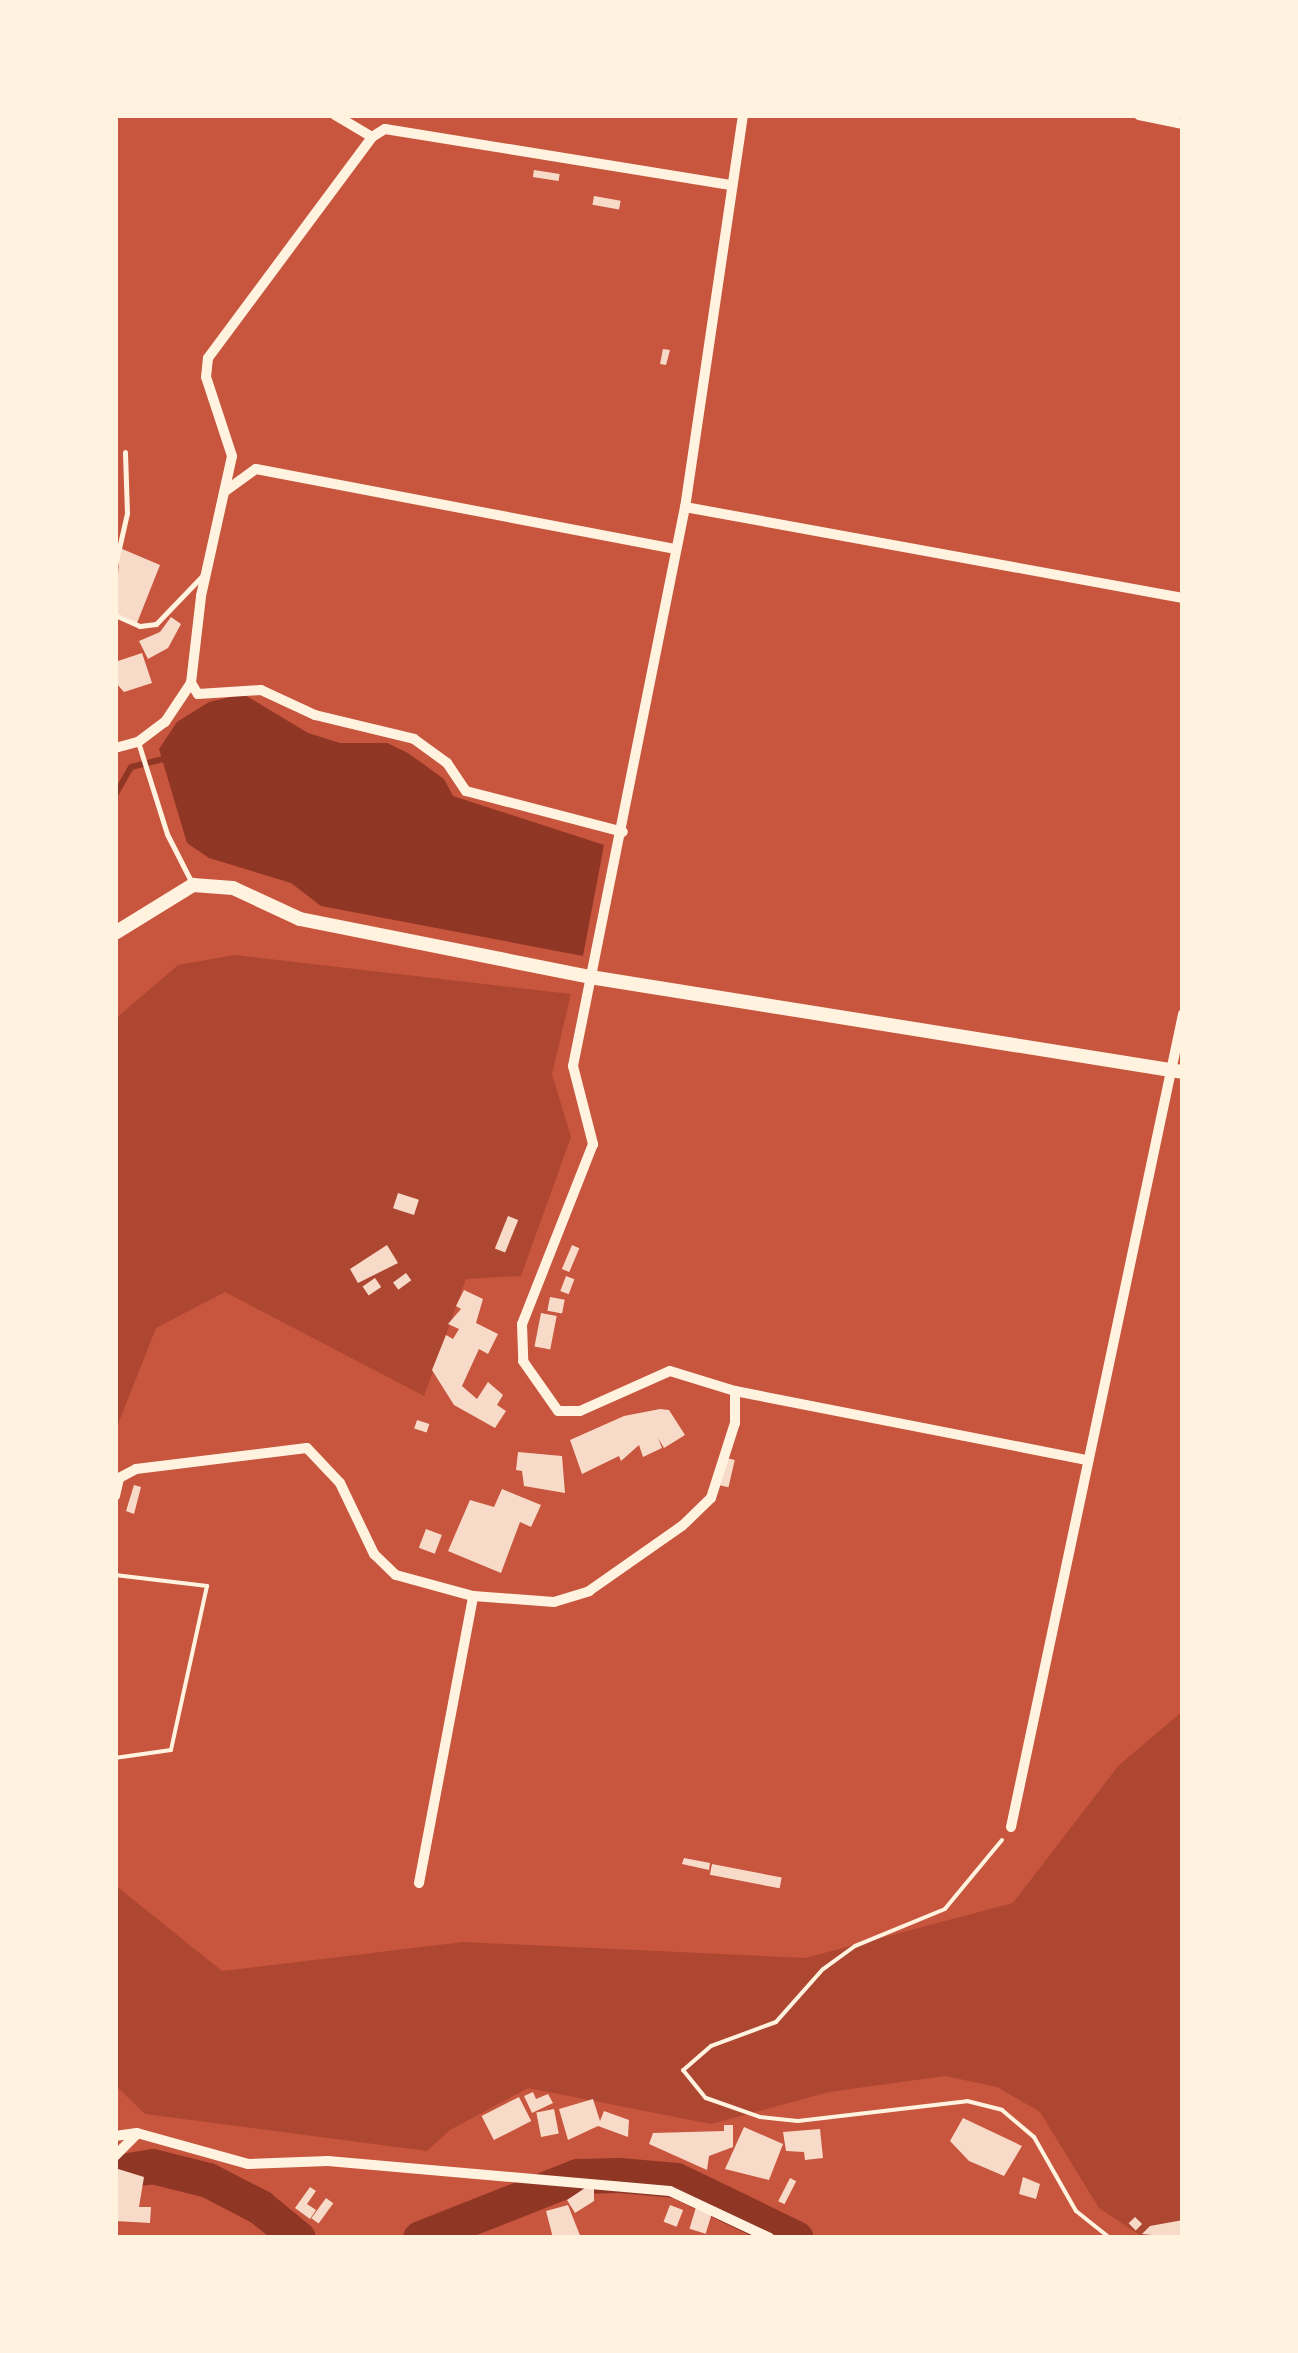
<!DOCTYPE html>
<style>
body{margin:0}
#map{position:relative;width:1298px;height:2353px;overflow:hidden;background:#c8553d;font-family:"Fira Sans",sans-serif}
div>[style]{position:absolute}
[style*='--x']{left:calc(var(--x)*1px);top:calc(var(--y)*1px);width:calc(var(--w)*1px);rotate:calc(var(--a)*1deg)}
.green>*{inset:0;background:#ae4732}
.water>*{inset:0;background:#8f3625}
.stream>*{height:6px;margin:-3px;padding:0 3px;transform-origin:3px;border-radius:3px;background:#8f3625}
.river>*{height:35px;margin:-17.5px;padding:0 17.5px;transform-origin:17.5px;border-radius:17.5px;background:#8f3625}
.building>*{inset:0;background:#f7dbc8;transform-origin:0 0}
.path>*{height:4px;margin:-2px;padding:0 2px;transform-origin:2px;border-radius:2px;background:#fff3e0}
.service>*{height:5px;margin:-2.5px;padding:0 2.5px;transform-origin:2.5px;border-radius:2.5px;background:#fff3e0}
.minor>*{height:10px;margin:-5px;padding:0 5px;transform-origin:5px;border-radius:5px;background:#fff3e0}
.tertiary>*{height:14px;margin:-7px;padding:0 7px;transform-origin:7px;border-radius:7px;background:#fff3e0}
span{translate:-50% -50%;white-space:nowrap;text-align:center;line-height:1.15;-webkit-text-stroke:8px #fff3e0;paint-order:stroke}
.frame{position:absolute;inset:0;border:118px solid #fff3e0;pointer-events:none}
</style>
<div id="map">
<div class="green">
<div style="clip-path:polygon(235px 955px,571px 994px,552px 1074px,571px 1137px,521px 1276px,466px 1279px,424px 1396px,225px 1292px,156px 1328px,115px 1432px,115px 1019px,178px 965px)"></div>
<div style="clip-path:polygon(1183px 1711px,1183px 2238px,1144px 2238px,1099px 2208px,1040px 2112px,997px 2087px,945px 2076px,829px 2092px,711px 2124px,528px 2088px,450px 2130px,427px 2151px,145px 2114px,115px 2085px,115px 1885px,222px 1971px,463px 1942px,805px 1958px,1013px 1903px,1119px 1765px)"></div>
</div>
<div class="water">
<div style="clip-path:polygon(243px 694px,308px 733px,340px 743px,387px 743px,408px 753px,444px 779px,453px 796px,604px 845px,583px 956px,321px 906px,291px 883px,209px 858px,187px 843px,159px 749px,177px 722px,209px 702px)"></div>
</div>
<div class="stream">
<div style="--x:115;--y:795;--w:32;--a:-60"></div>
<div style="--x:131;--y:767;--w:38;--a:-14"></div>
</div>
<div class="river">
<div style="--x:115;--y:2172;--w:37;--a:-9"></div>
<div style="--x:152;--y:2166;--w:58;--a:14"></div>
<div style="--x:208;--y:2180;--w:59;--a:27.4"></div>
<div style="--x:260;--y:2207;--w:49;--a:39.2"></div>
<div style="--x:420;--y:2238;--w:169;--a:-21.5"></div>
<div style="--x:577;--y:2176;--w:42;--a:-1.4"></div>
<div style="--x:619;--y:2175;--w:57;--a:5"></div>
<div style="--x:676;--y:2180;--w:133;--a:25.8"></div>
</div>
<div class="building">
<div style="left:534px;top:170px;width:26px;height:7px;rotate:9deg"></div>
<div style="left:594px;top:196px;width:27px;height:9px;rotate:10deg"></div>
<div style="clip-path:polygon(663px 349px,670px 350px,666px 365px,660px 364px)"></div>
<div style="clip-path:polygon(120px 548px,160px 565px,137px 623px,115px 613px)"></div>
<div style="clip-path:polygon(171px 617px,181px 624px,168px 648px,148px 659px,139px 641px,160px 632px)"></div>
<div style="clip-path:polygon(142px 653px,152px 683px,124px 692px,115px 682px,115px 662px)"></div>
<div style="left:398px;top:1193px;width:22px;height:16px;rotate:18deg"></div>
<div style="left:508px;top:1216px;width:11px;height:35px;rotate:22deg"></div>
<div style="clip-path:polygon(387px 1245px,398px 1263px,358px 1283px,350px 1269px)"></div>
<div style="left:572px;top:1245px;width:8px;height:26px;rotate:23deg"></div>
<div style="left:406px;top:1273px;width:9px;height:16px;rotate:54deg"></div>
<div style="left:566px;top:1276px;width:9px;height:16px;rotate:21deg"></div>
<div style="left:375px;top:1278px;width:11px;height:15px;rotate:56deg"></div>
<div style="clip-path:polygon(464px 1290px,483px 1299px,476px 1323px,498px 1334px,488px 1354px,479px 1349px,462px 1386px,477px 1399px,488px 1382px,503px 1395px,497px 1405px,506px 1411px,495px 1428px,454px 1405px,432px 1370px,446px 1335px,453px 1339px,459px 1329px,448px 1324px,461px 1309px,456px 1306px)"></div>
<div style="left:550px;top:1297px;width:15px;height:14px;rotate:11deg"></div>
<div style="left:541px;top:1313px;width:16px;height:34px;rotate:11deg"></div>
<div style="clip-path:polygon(660px 1409px,669px 1410px,685px 1435px,664px 1448px,658px 1438px,662px 1448px,643px 1457px,639px 1445px,621px 1461px,619px 1456px,582px 1474px,570px 1440px,624px 1416px)"></div>
<div style="left:417px;top:1420px;width:13px;height:9px;rotate:18deg"></div>
<div style="clip-path:polygon(518px 1452px,562px 1456px,565px 1493px,524px 1486px,522px 1471px,516px 1470px)"></div>
<div style="left:726px;top:1458px;width:9px;height:28px;rotate:13deg"></div>
<div style="clip-path:polygon(134px 1485px,141px 1487px,134px 1514px,126px 1511px)"></div>
<div style="clip-path:polygon(502px 1489px,541px 1505px,531px 1527px,520px 1522px,501px 1573px,448px 1551px,470px 1500px,494px 1507px)"></div>
<div style="left:426px;top:1529px;width:17px;height:20px;rotate:21deg"></div>
<div style="clip-path:polygon(684px 1858px,710px 1863px,709px 1870px,682px 1864px)"></div>
<div style="left:712px;top:1864px;width:71px;height:11px;rotate:11deg"></div>
<div style="clip-path:polygon(533px 2092px,536px 2099px,548px 2094px,553px 2103px,532px 2113px,524px 2096px)"></div>
<div style="left:519px;top:2097px;width:27px;height:42px;rotate:63deg"></div>
<div style="clip-path:polygon(593px 2099px,600px 2121px,604px 2111px,629px 2120px,628px 2137px,598px 2126px,568px 2140px,559px 2109px)"></div>
<div style="left:554px;top:2109px;width:25px;height:18px;rotate:79deg"></div>
<div style="clip-path:polygon(963px 2118px,1022px 2146px,1004px 2176px,969px 2161px,950px 2141px)"></div>
<div style="clip-path:polygon(724px 2125px,733px 2125px,733px 2147px,709px 2156px,707px 2170px,649px 2144px,653px 2133px,724px 2131px)"></div>
<div style="clip-path:polygon(744px 2127px,783px 2144px,769px 2180px,725px 2169px)"></div>
<div style="clip-path:polygon(820px 2129px,823px 2158px,805px 2160px,804px 2152px,786px 2151px,783px 2132px)"></div>
<div style="clip-path:polygon(115px 2168px,144px 2177px,139px 2207px,151px 2207px,150px 2223px,115px 2221px)"></div>
<div style="clip-path:polygon(1023px 2177px,1040px 2184px,1036px 2199px,1019px 2194px)"></div>
<div style="left:790px;top:2178px;width:7px;height:26px;rotate:27deg"></div>
<div style="clip-path:polygon(594px 2182px,594px 2201px,575px 2213px,567px 2200px)"></div>
<div style="clip-path:polygon(310px 2187px,316px 2191px,307px 2204px,316px 2210px,310px 2219px,295px 2208px)"></div>
<div style="left:326px;top:2198px;width:9px;height:25px;rotate:36deg"></div>
<div style="left:697px;top:2204px;width:17px;height:26px;rotate:17deg"></div>
<div style="clip-path:polygon(568px 2205px,581px 2238px,553px 2238px,546px 2211px)"></div>
<div style="left:670px;top:2205px;width:14px;height:18px;rotate:21deg"></div>
<div style="left:1135px;top:2217px;width:10px;height:9px;rotate:45deg"></div>
<div style="clip-path:polygon(1183px 2220px,1183px 2238px,1142px 2234px,1150px 2226px)"></div>
</div>
<div class="path">
<div style="--x:115;--y:1575;--w:93;--a:6.8"></div>
<div style="--x:207;--y:1586;--w:168;--a:102.4"></div>
<div style="--x:171;--y:1750;--w:57;--a:171.9"></div>
<div style="--x:1002;--y:1840;--w:89;--a:129.6"></div>
<div style="--x:945;--y:1909;--w:97;--a:157.7"></div>
<div style="--x:855;--y:1946;--w:39;--a:144"></div>
<div style="--x:823;--y:1969;--w:71;--a:131.6"></div>
<div style="--x:776;--y:2022;--w:69;--a:159.7"></div>
<div style="--x:711;--y:2046;--w:37;--a:139"></div>
<div style="--x:683;--y:2070;--w:36;--a:51"></div>
<div style="--x:706;--y:2098;--w:57;--a:19.4"></div>
<div style="--x:760;--y:2117;--w:38;--a:6"></div>
<div style="--x:798;--y:2121;--w:170;--a:-6.7"></div>
<div style="--x:967;--y:2101;--w:36;--a:14"></div>
<div style="--x:1002;--y:2110;--w:42;--a:40.2"></div>
<div style="--x:1034;--y:2137;--w:85;--a:60.4"></div>
<div style="--x:1076;--y:2211;--w:43;--a:38.5"></div>
</div>
<div class="service">
<div style="--x:115;--y:566;--w:54;--a:-77.2"></div>
<div style="--x:127;--y:513;--w:61;--a:-91.9"></div>
<div style="--x:115;--y:615;--w:27;--a:24"></div>
<div style="--x:140;--y:626;--w:16;--a:-7"></div>
<div style="--x:156;--y:624;--w:68;--a:-46.2"></div>
<div style="--x:139;--y:745;--w:93;--a:72.5"></div>
<div style="--x:167;--y:834;--w:55;--a:63"></div>
</div>
<div class="minor">
<div style="--x:743;--y:115;--w:396;--a:98.4"></div>
<div style="--x:685;--y:507;--w:570;--a:101.33"></div>
<div style="--x:573;--y:1066;--w:81;--a:75.6"></div>
<div style="--x:593;--y:1144;--w:193;--a:111.5"></div>
<div style="--x:522;--y:1324;--w:37;--a:88"></div>
<div style="--x:523;--y:1361;--w:61;--a:55"></div>
<div style="--x:558;--y:1411;--w:22;--a:0"></div>
<div style="--x:580;--y:1411;--w:98;--a:-24"></div>
<div style="--x:670;--y:1371;--w:68;--a:17.1"></div>
<div style="--x:735;--y:1391;--w:360;--a:11.1"></div>
<div style="--x:1139;--y:115;--w:45;--a:11.6"></div>
<div style="--x:372;--y:137;--w:15;--a:-32"></div>
<div style="--x:385;--y:129;--w:350;--a:9.2"></div>
<div style="--x:224;--y:492;--w:39;--a:-36"></div>
<div style="--x:256;--y:469;--w:426;--a:10.8"></div>
<div style="--x:685;--y:507;--w:506;--a:10.36"></div>
<div style="--x:191;--y:683;--w:13;--a:58"></div>
<div style="--x:198;--y:694;--w:63;--a:-3.6"></div>
<div style="--x:261;--y:690;--w:60;--a:24.8"></div>
<div style="--x:315;--y:715;--w:102;--a:13.6"></div>
<div style="--x:414;--y:739;--w:41;--a:36"></div>
<div style="--x:447;--y:763;--w:34;--a:56"></div>
<div style="--x:466;--y:791;--w:162;--a:14.6"></div>
<div style="--x:115;--y:748;--w:24;--a:-15"></div>
<div style="--x:138;--y:742;--w:34;--a:-37"></div>
<div style="--x:165;--y:722;--w:47;--a:-56.3"></div>
<div style="--x:191;--y:683;--w:88;--a:-83.4"></div>
<div style="--x:201;--y:596;--w:143;--a:-77.5"></div>
<div style="--x:232;--y:456;--w:83;--a:-108.2"></div>
<div style="--x:206;--y:377;--w:19;--a:-84"></div>
<div style="--x:208;--y:358;--w:275;--a:-53.4"></div>
<div style="--x:372;--y:137;--w:43;--a:-149.3"></div>
<div style="--x:115;--y:1496;--w:18;--a:-77"></div>
<div style="--x:119;--y:1478;--w:19;--a:-28"></div>
<div style="--x:136;--y:1469;--w:172;--a:-7"></div>
<div style="--x:307;--y:1448;--w:48;--a:46.7"></div>
<div style="--x:340;--y:1483;--w:79;--a:64.4"></div>
<div style="--x:374;--y:1554;--w:30;--a:44"></div>
<div style="--x:396;--y:1575;--w:80;--a:15.3"></div>
<div style="--x:473;--y:1596;--w:81;--a:4.2"></div>
<div style="--x:554;--y:1602;--w:37;--a:-17"></div>
<div style="--x:589;--y:1591;--w:113;--a:-35"></div>
<div style="--x:682;--y:1526;--w:40;--a:-44"></div>
<div style="--x:711;--y:1498;--w:79;--a:-72.3"></div>
<div style="--x:735;--y:1423;--w:32;--a:-90"></div>
<div style="--x:1011;--y:1827;--w:831;--a:-78.05"></div>
<div style="--x:419;--y:1883;--w:292;--a:-79.3"></div>
<div style="--x:115;--y:2136;--w:22;--a:-8"></div>
<div style="--x:137;--y:2133;--w:115;--a:15.6"></div>
<div style="--x:248;--y:2164;--w:80;--a:-2.1"></div>
<div style="--x:328;--y:2161;--w:343;--a:5"></div>
<div style="--x:670;--y:2191;--w:110;--a:25.2"></div>
<div style="--x:115;--y:2156;--w:31;--a:-45"></div>
</div>
<div class="tertiary">
<div style="--x:115;--y:933;--w:92;--a:-31.6"></div>
<div style="--x:193;--y:885;--w:40;--a:4.3"></div>
<div style="--x:233;--y:888;--w:74;--a:24.8"></div>
<div style="--x:300;--y:919;--w:296;--a:11.3"></div>
<div style="--x:590;--y:977;--w:601;--a:9.1"></div>
</div>
<div class="frame"></div>
</div>
